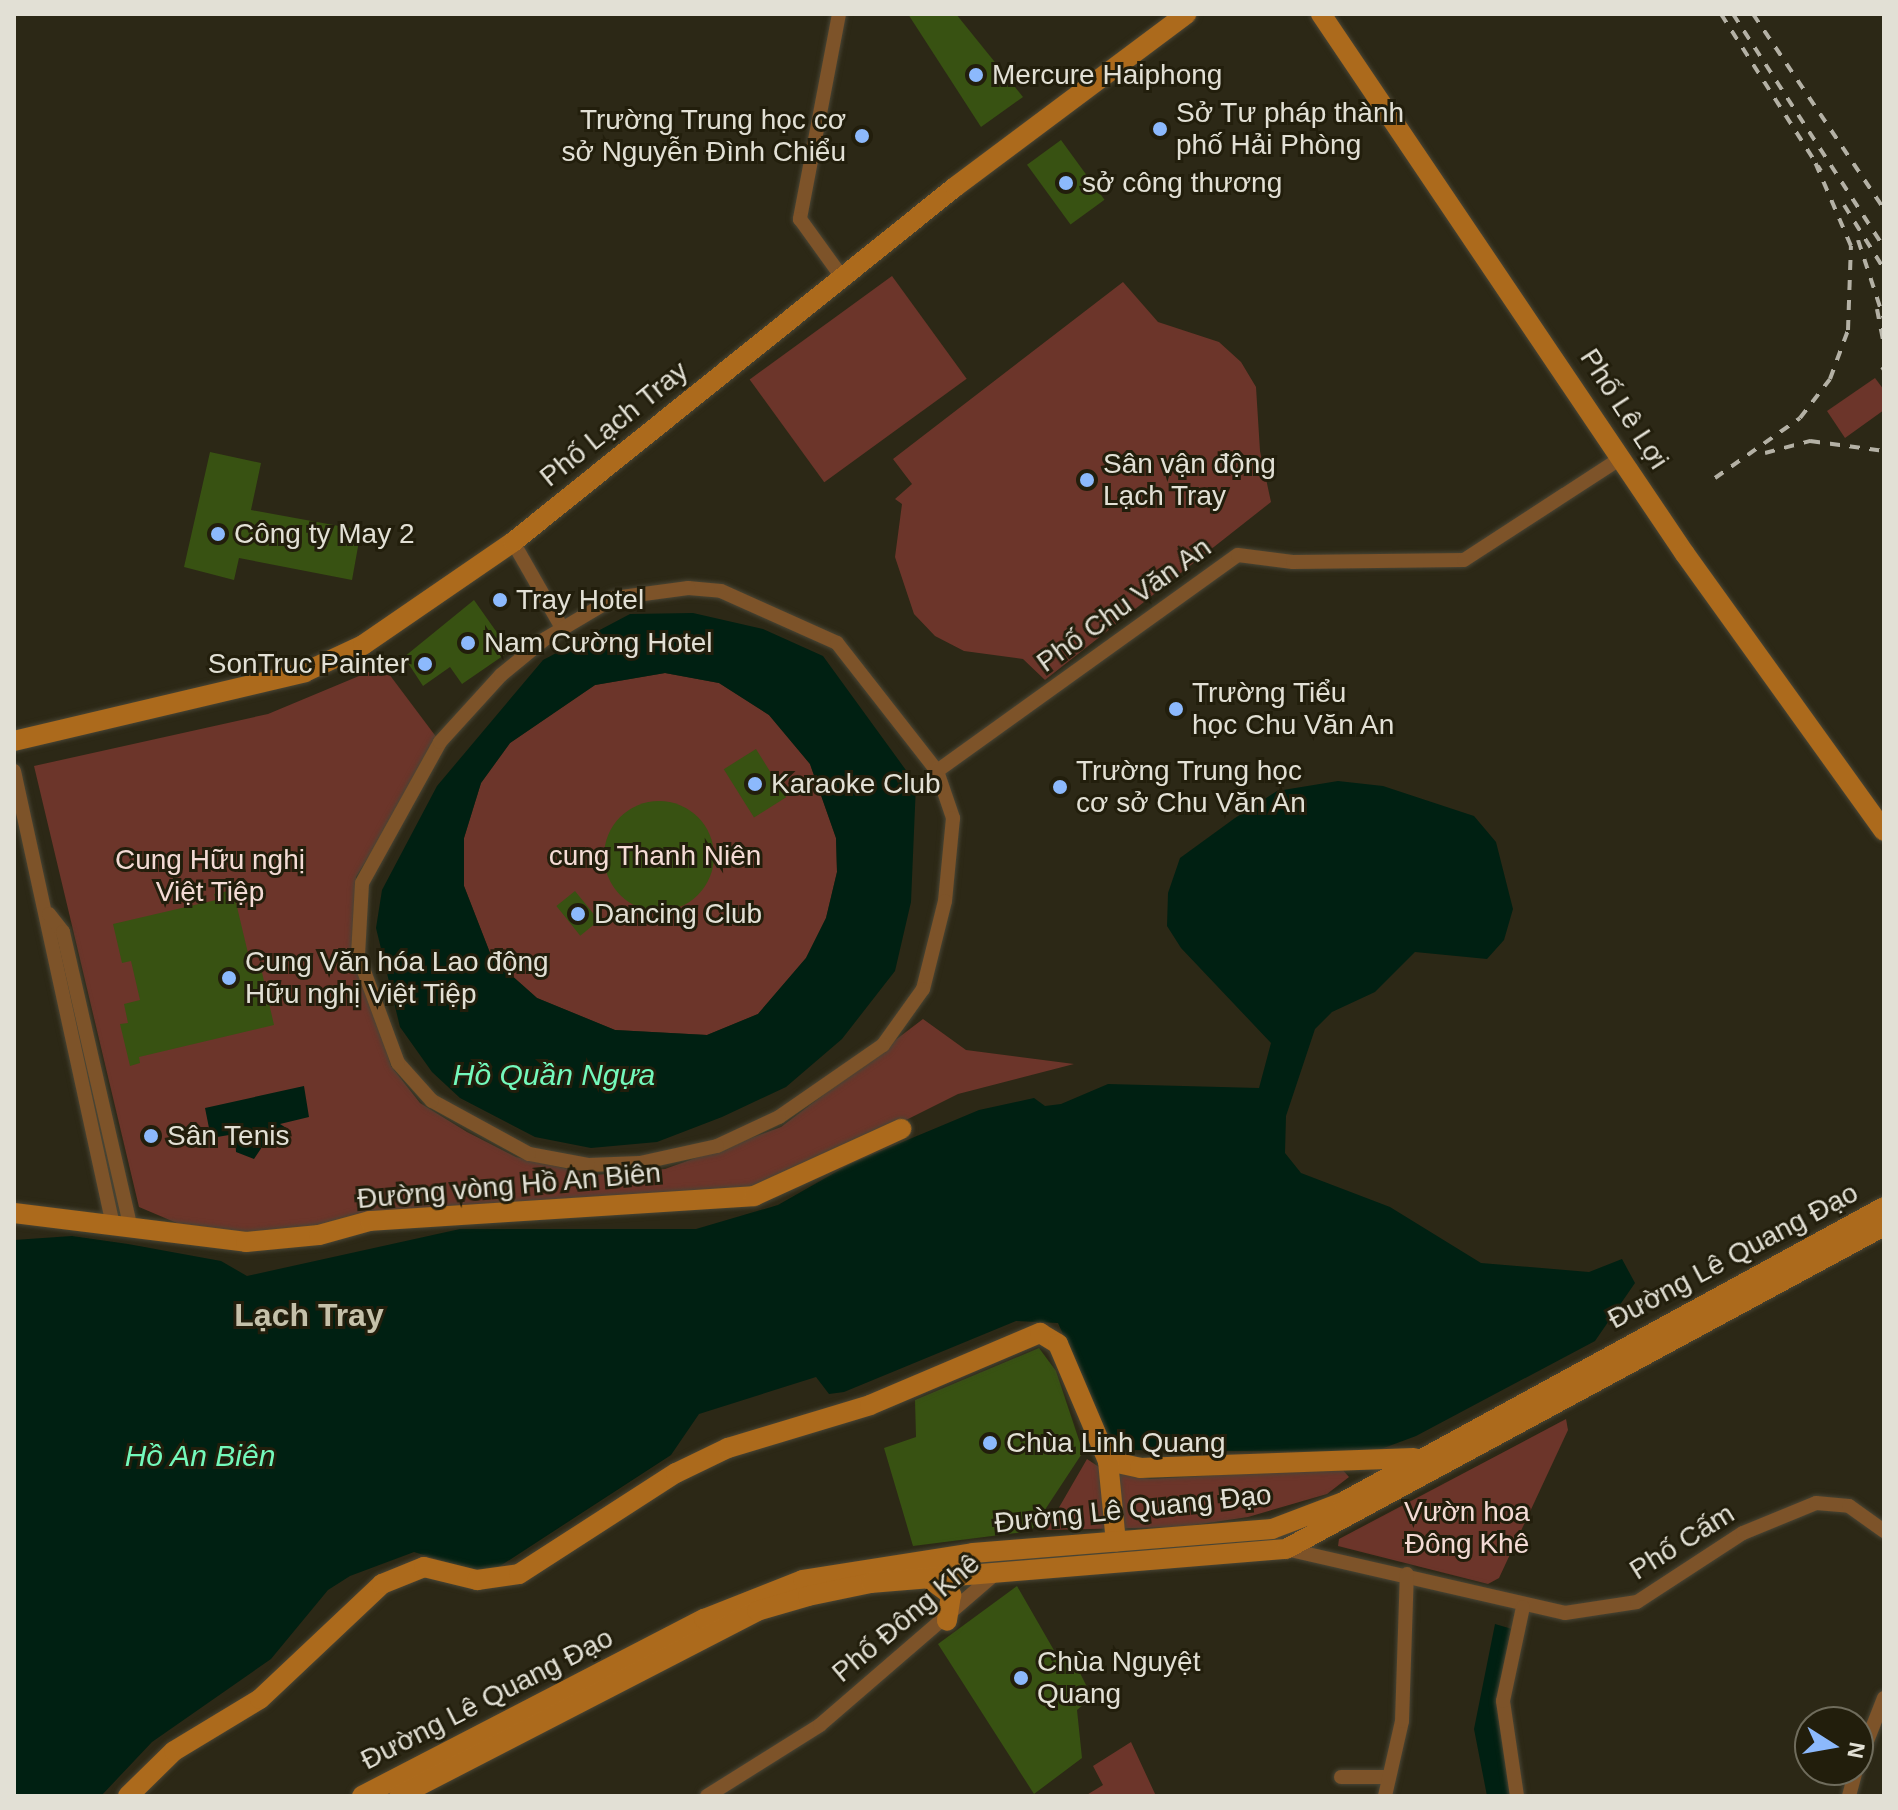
<!DOCTYPE html>
<meta charset="utf-8">
<style>
body{margin:0}
#map{position:relative;width:1898px;height:1810px;overflow:hidden;background:#2c2816;font-family:Helvetica,sans-serif}
div>[style]{position:absolute}
[style*='--x']{left:calc(var(--x)*1px);top:calc(var(--y)*1px);width:calc(var(--w)*1px);rotate:calc(var(--a)*1deg)}
.green>*{inset:0;background:#6c352a;transform-origin:0 0}
.water>*{inset:0;background:#002012}
.building>*{inset:0;background:#385212;transform-origin:0 0}
.round{border-radius:50%}
.roads{filter:drop-shadow(0 0 2px #494535) drop-shadow(0 0 2px #494535)}
.street>*{height:14px;margin:-7px;padding:0 7px;transform-origin:7px;border-radius:7px;background:#7d5329}
.secondary>*{height:20px;margin:-10px;padding:0 10px;transform-origin:10px;border-radius:10px;background:#ac6a1c}
.rail>*{height:4px;margin-top:-2px;transform-origin:0;background:repeating-linear-gradient(90deg,#b4b1a5 0 10px,transparent 0 20px)}
.dots>*{width:22px;height:22px;translate:-50% -50%;box-sizing:border-box;border:4px solid #221e0c;border-radius:50%}
span{translate:-50% -50%;white-space:nowrap;text-align:center;line-height:1.15;-webkit-text-stroke:6px #221e0c;paint-order:stroke}
.poi-label{font-size:28px;color:#e2e0d5}
.left{translate:0 -50%;text-align:left}
.right{translate:-100% -50%;text-align:right}
.street-label{font-size:28px;color:#e2e0d5}
.park-label{font-size:28px;color:#f4dbd5}
.water-label{font-size:30px;color:#73f9bc;font-style:italic}
.quarter-label{font-size:32px;color:#c5c1aa;font-weight:700}
.frame{position:absolute;inset:0;border:16px solid #e2e0d5;pointer-events:none}
.north{position:absolute;left:1794px;top:1706px;width:80px;height:80px;box-sizing:border-box;background:#221e0c;border:2px solid #6f6c5c;border-radius:50%;rotate:101deg;font-size:22px;font-weight:700;line-height:32px;text-align:center;color:#e2e0d5}
.north::after{content:'';display:block;margin:auto;width:28px;height:36px;background:#8cb9fc;clip-path:polygon(50% 0,100% 100%,50% 72%,0 100%)}
</style>
<div id="map">
<div class="green">
<div style="left:892px;top:276px;width:127px;height:176px;rotate:54deg"></div>
<div style="clip-path:polygon(1123px 282px,1158px 322px,1219px 342px,1241px 362px,1256px 387px,1260px 451px,1271px 502px,1045px 680px,1023px 659px,964px 651px,935px 636px,914px 614px,895px 557px,902px 504px,895px 499px,912px 484px,893px 459px)"></div>
<div style="clip-path:polygon(1875px 378px,1884px 390px,1884px 410px,1845px 438px,1827px 411px)"></div>
<div style="clip-path:polygon(383px 666px,440px 742px,356px 877px,355px 955px,391px 1066px,420px 1103px,467px 1132px,516px 1157px,594px 1175px,665px 1169px,781px 1127px,923px 1019px,966px 1050px,1074px 1064px,958px 1094px,754px 1196px,320px 1232px,198px 1232px,139px 1207px,34px 766px,268px 714px)"></div>
<div style="clip-path:polygon(665px 673px,719px 683px,769px 715px,810px 764px,836px 838px,837px 872px,826px 918px,806px 958px,758px 1014px,707px 1035px,615px 1030px,537px 998px,492px 958px,464px 886px,464px 838px,481px 783px,510px 743px,595px 685px)"></div>
<div style="clip-path:polygon(1566px 1419px,1568px 1430px,1499px 1578px,1488px 1584px,1338px 1546px,1339px 1539px)"></div>
<div style="clip-path:polygon(1087px 1459px,1105px 1471px,1150px 1479px,1341px 1468px,1349px 1477px,1327px 1494px,1248px 1517px,1181px 1527px,1046px 1530px)"></div>
<div style="clip-path:polygon(1131px 1742px,1156px 1796px,1085px 1796px,1103px 1785px,1093px 1766px)"></div>
</div>
<div class="water">
<div style="clip-path:polygon(evenodd,693px 613px,763px 629px,823px 656px,916px 784px,911px 902px,895px 971px,842px 1039px,786px 1087px,722px 1117px,657px 1142px,591px 1148px,535px 1137px,460px 1098px,432px 1072px,400px 1027px,376px 928px,382px 890px,437px 786px,543px 660px,630px 614px,693px 613px,665px 673px,719px 683px,769px 715px,810px 764px,836px 838px,837px 872px,826px 918px,806px 958px,758px 1014px,707px 1035px,615px 1030px,537px 998px,492px 958px,464px 886px,464px 838px,481px 783px,510px 743px,595px 685px,665px 673px)"></div>
<div style="clip-path:polygon(1338px 781px,1383px 786px,1474px 816px,1496px 842px,1513px 909px,1504px 940px,1487px 959px,1415px 952px,1375px 992px,1332px 1012px,1315px 1029px,1286px 1116px,1285px 1153px,1301px 1173px,1390px 1207px,1481px 1263px,1589px 1272px,1622px 1259px,1635px 1283px,1595px 1341px,1416px 1436px,1373px 1452px,1126px 1450px,1107px 1433px,1058px 1323px,1016px 1321px,844px 1392px,829px 1394px,816px 1377px,699px 1414px,671px 1455px,494px 1570px,472px 1570px,414px 1552px,350px 1576px,328px 1590px,271px 1659px,152px 1742px,101px 1796px,14px 1796px,14px 1240px,72px 1236px,128px 1244px,221px 1261px,247px 1276px,460px 1229px,696px 1229px,778px 1205px,850px 1164px,979px 1110px,1034px 1098px,1045px 1106px,1061px 1104px,1108px 1084px,1259px 1088px,1271px 1043px,1181px 948px,1167px 926px,1168px 893px,1180px 858px,1235px 818px,1277px 791px)"></div>
<div style="clip-path:polygon(304px 1086px,309px 1117px,280px 1124px,291px 1131px,281px 1146px,266px 1141px,254px 1159px,236px 1152px,235px 1134px,211px 1138px,205px 1108px)"></div>
<div style="clip-path:polygon(1495px 1624px,1512px 1629px,1499px 1708px,1511px 1796px,1487px 1796px,1474px 1729px)"></div>
</div>
<div class="building">
<div style="clip-path:polygon(908px 14px,956px 14px,1023px 97px,981px 127px)"></div>
<div style="left:1061px;top:140px;width:74px;height:42px;rotate:54deg"></div>
<div style="clip-path:polygon(210px 452px,261px 463px,251px 510px,361px 530px,352px 580px,239px 558px,234px 580px,184px 567px)"></div>
<div style="clip-path:polygon(474px 600px,510px 651px,462px 684px,450px 667px,423px 686px,404px 657px)"></div>
<div style="left:756px;top:749px;width:57px;height:38px;rotate:58deg"></div>
<div class="round" style="left:604px;top:801px;width:110px;height:110px"></div>
<div style="clip-path:polygon(233px 890px,252px 970px,261px 968px,274px 1025px,139px 1057px,140px 1063px,130px 1066px,120px 1024px,128px 1023px,124px 1004px,140px 1000px,131px 961px,122px 963px,113px 924px,216px 900px,214px 894px)"></div>
<div style="left:575px;top:891px;width:38px;height:24px;rotate:51deg"></div>
<div style="clip-path:polygon(1039px 1348px,1056px 1371px,1083px 1452px,1031px 1531px,913px 1546px,884px 1448px,916px 1437px,915px 1400px)"></div>
<div style="clip-path:polygon(1017px 1586px,1059px 1659px,1070px 1653px,1092px 1697px,1077px 1710px,1082px 1758px,1034px 1794px,938px 1644px)"></div>
</div>
<div class="roads">
<div class="street">
<div style="--x:839;--y:14;--w:209;--a:100.8"></div>
<div style="--x:800;--y:219;--w:75;--a:54.2"></div>
<div style="--x:513;--y:542;--w:99;--a:60.3"></div>
<div style="--x:688;--y:588;--w:33;--a:5"></div>
<div style="--x:721;--y:591;--w:127;--a:24.1"></div>
<div style="--x:837;--y:643;--w:162;--a:52"></div>
<div style="--x:937;--y:771;--w:50;--a:71.2"></div>
<div style="--x:953;--y:818;--w:83;--a:95.5"></div>
<div style="--x:945;--y:901;--w:91;--a:104"></div>
<div style="--x:923;--y:989;--w:69;--a:125.5"></div>
<div style="--x:883;--y:1045;--w:126;--a:145.3"></div>
<div style="--x:779;--y:1117;--w:68;--a:154.9"></div>
<div style="--x:717;--y:1146;--w:79;--a:167.6"></div>
<div style="--x:640;--y:1163;--w:52;--a:177.8"></div>
<div style="--x:588;--y:1165;--w:60;--a:-169.4"></div>
<div style="--x:529;--y:1154;--w:111;--a:-151.3"></div>
<div style="--x:432;--y:1101;--w:51;--a:-131.8"></div>
<div style="--x:398;--y:1063;--w:115;--a:-110.3"></div>
<div style="--x:358;--y:955;--w:72;--a:-86.8"></div>
<div style="--x:362;--y:883;--w:161;--a:-61"></div>
<div style="--x:440;--y:742;--w:91;--a:-47.7"></div>
<div style="--x:501;--y:675;--w:57;--a:-39.3"></div>
<div style="--x:545;--y:639;--w:80;--a:-30.7"></div>
<div style="--x:614;--y:598;--w:75;--a:-7.7"></div>
<div style="--x:14;--y:771;--w:461;--a:77.7"></div>
<div style="--x:937;--y:771;--w:370;--a:-35.7"></div>
<div style="--x:1238;--y:555;--w:55;--a:7.3"></div>
<div style="--x:1293;--y:562;--w:171;--a:-0.7"></div>
<div style="--x:1464;--y:560;--w:187;--a:-33"></div>
<div style="--x:49;--y:914;--w:23;--a:52"></div>
<div style="--x:63;--y:932;--w:301;--a:77.1"></div>
<div style="--x:1286;--y:1549;--w:286;--a:12.9"></div>
<div style="--x:1565;--y:1613;--w:73;--a:-8.7"></div>
<div style="--x:1637;--y:1602;--w:126;--a:-33.1"></div>
<div style="--x:1743;--y:1533;--w:79;--a:-22.3"></div>
<div style="--x:1816;--y:1503;--w:33;--a:5"></div>
<div style="--x:1849;--y:1506;--w:43;--a:35.5"></div>
<div style="--x:1858;--y:1764;--w:71;--a:-68.5"></div>
<div style="--x:1341;--y:1777;--w:45;--a:0"></div>
<div style="--x:707;--y:1796;--w:133;--a:-32.1"></div>
<div style="--x:820;--y:1725;--w:233;--a:-40.8"></div>
<div style="--x:1385;--y:1796;--w:77;--a:-77.2"></div>
<div style="--x:1402;--y:1721;--w:147;--a:-88.1"></div>
<div style="--x:1517;--y:1796;--w:96;--a:-98.4"></div>
<div style="--x:1503;--y:1701;--w:96;--a:-78"></div>
<div style="--x:1849;--y:1796;--w:27;--a:-75"></div>
</div>
<div class="secondary">
<div style="--x:1321;--y:14;--w:651;--a:56.02"></div>
<div style="--x:1685;--y:554;--w:341;--a:54.3"></div>
<div style="--x:14;--y:741;--w:299;--a:-13.3"></div>
<div style="--x:305;--y:672;--w:64;--a:-25"></div>
<div style="--x:363;--y:645;--w:182;--a:-34.5"></div>
<div style="--x:513;--y:542;--w:567;--a:-38.77"></div>
<div style="--x:955;--y:187;--w:289;--a:-36.8"></div>
<div style="--x:14;--y:1213;--w:234;--a:7.1"></div>
<div style="--x:246;--y:1242;--w:73;--a:-5.5"></div>
<div style="--x:319;--y:1235;--w:53;--a:-15.4"></div>
<div style="--x:370;--y:1221;--w:385;--a:-3.7"></div>
<div style="--x:754;--y:1196;--w:162;--a:-24.5"></div>
<div style="--x:1108;--y:1461;--w:33;--a:12"></div>
<div style="--x:1140;--y:1468;--w:274;--a:-2.1"></div>
<div style="--x:928;--y:1578;--w:29;--a:36"></div>
<div style="--x:951;--y:1595;--w:26;--a:99"></div>
<div style="--x:128;--y:1796;--w:64;--a:-44.4"></div>
<div style="--x:174;--y:1751;--w:100;--a:-31.2"></div>
<div style="--x:260;--y:1699;--w:168;--a:-43.3"></div>
<div style="--x:382;--y:1584;--w:45;--a:-22"></div>
<div style="--x:424;--y:1567;--w:55;--a:13.8"></div>
<div style="--x:477;--y:1580;--w:42;--a:-8.1"></div>
<div style="--x:519;--y:1574;--w:187;--a:-32.8"></div>
<div style="--x:676;--y:1473;--w:58;--a:-25.7"></div>
<div style="--x:728;--y:1448;--w:148;--a:-16.8"></div>
<div style="--x:870;--y:1405;--w:185;--a:-23"></div>
<div style="--x:1040;--y:1333;--w:21;--a:31"></div>
<div style="--x:1058;--y:1344;--w:127;--a:66.9"></div>
<div style="--x:1108;--y:1461;--w:81;--a:84.4"></div>
<div style="--x:362;--y:1796;--w:385;--a:-27.4"></div>
<div style="--x:704;--y:1619;--w:106;--a:-21.5"></div>
<div style="--x:803;--y:1580;--w:172;--a:-9"></div>
<div style="--x:973;--y:1553;--w:300;--a:-4.6"></div>
<div style="--x:1272;--y:1529;--w:76;--a:-20.8"></div>
<div style="--x:1343;--y:1502;--w:616;--a:-28.6"></div>
<div style="--x:399;--y:1796;--w:403;--a:-27.3"></div>
<div style="--x:757;--y:1611;--w:53;--a:-16.4"></div>
<div style="--x:808;--y:1596;--w:64;--a:-11.7"></div>
<div style="--x:871;--y:1583;--w:416;--a:-4.7"></div>
<div style="--x:1286;--y:1549;--w:680;--a:-28.37"></div>
</div>
</div>
<div class="rail">
<div style="--x:1721;--y:14;--w:186;--a:57.5"></div>
<div style="--x:1733;--y:14;--w:278;--a:57.1"></div>
<div style="--x:1753;--y:14;--w:235;--a:56.1"></div>
<div style="--x:1844;--y:205;--w:75;--a:58"></div>
<div style="--x:1858;--y:240;--w:83;--a:71.8"></div>
<div style="--x:1877;--y:309;--w:36;--a:79"></div>
<div style="--x:1882;--y:367;--w:4;--a:56"></div>
<div style="--x:1765;--y:453;--w:47;--a:-14.9"></div>
<div style="--x:1810;--y:441;--w:75;--a:7.7"></div>
<div style="--x:1715;--y:478;--w:104;--a:-35.2"></div>
<div style="--x:1800;--y:418;--w:49;--a:-52.4"></div>
<div style="--x:1830;--y:379;--w:52;--a:-69.8"></div>
<div style="--x:1848;--y:330;--w:84;--a:-88"></div>
<div style="--x:1851;--y:246;--w:91;--a:-113.2"></div>
</div>
<div class="dots">
<div style="left:976px;top:75px;background:#8cb9fc"></div>
<div style="left:1160px;top:129px;background:#8cb9fc"></div>
<div style="left:862px;top:136px;background:#8cb9fc"></div>
<div style="left:1066px;top:183px;background:#8cb9fc"></div>
<div style="left:1087px;top:480px;background:#8cb9fc"></div>
<div style="left:218px;top:534px;background:#8cb9fc"></div>
<div style="left:500px;top:600px;background:#8cb9fc"></div>
<div style="left:468px;top:643px;background:#8cb9fc"></div>
<div style="left:425px;top:664px;background:#8cb9fc"></div>
<div style="left:1176px;top:709px;background:#8cb9fc"></div>
<div style="left:755px;top:784px;background:#8cb9fc"></div>
<div style="left:1060px;top:787px;background:#8cb9fc"></div>
<div style="left:578px;top:914px;background:#8cb9fc"></div>
<div style="left:229px;top:978px;background:#8cb9fc"></div>
<div style="left:151px;top:1136px;background:#8cb9fc"></div>
<div style="left:990px;top:1443px;background:#8cb9fc"></div>
<div style="left:1021px;top:1678px;background:#8cb9fc"></div>
</div>
<div class="poi-label">
<span class="left" style="left:992px;top:75px">Mercure Haiphong</span>
<span class="left" style="left:1176px;top:129px">Sở Tư pháp thành<br>phố Hải Phòng</span>
<span class="right" style="left:846px;top:136px">Trường Trung học cơ<br>sở Nguyễn Đình Chiểu</span>
<span class="left" style="left:1082px;top:183px">sở công thương</span>
<span class="left" style="left:1103px;top:480px">Sân vận động<br>Lạch Tray</span>
<span class="left" style="left:234px;top:534px">Công ty May 2</span>
<span class="left" style="left:516px;top:600px">Tray Hotel</span>
<span class="left" style="left:484px;top:643px">Nam Cường Hotel</span>
<span class="right" style="left:409px;top:664px">SonTruc Painter</span>
<span class="left" style="left:1192px;top:709px">Trường Tiểu<br>học Chu Văn An</span>
<span class="left" style="left:1076px;top:787px">Trường Trung học<br>cơ sở Chu Văn An</span>
<span class="left" style="left:771px;top:784px">Karaoke Club</span>
<span class="left" style="left:594px;top:914px">Dancing Club</span>
<span class="left" style="left:245px;top:978px">Cung Văn hóa Lao động<br>Hữu nghị Việt Tiệp</span>
<span class="left" style="left:167px;top:1136px">Sân Tenis</span>
<span class="left" style="left:1006px;top:1443px">Chùa Linh Quang</span>
<span class="left" style="left:1037px;top:1678px">Chùa Nguyệt<br>Quang</span>
</div>
<div class="street-label">
<span style="left:1624px;top:409px;rotate:57deg">Phố Lê Lợi</span>
<span style="left:614px;top:424px;rotate:-39deg">Phố Lạch Tray</span>
<span style="left:1124px;top:605px;rotate:-36deg">Phố Chu Văn An</span>
<span style="left:509px;top:1186px;rotate:-5deg">Đường vòng Hồ An Biên</span>
<span style="left:1733px;top:1256px;rotate:-28deg">Đường Lê Quang Đạo</span>
<span style="left:1133px;top:1509px;rotate:-6deg">Đường Lê Quang Đạo</span>
<span style="left:1682px;top:1542px;rotate:-32deg">Phố Cấm</span>
<span style="left:906px;top:1618px;rotate:-40deg">Phố Đông Khê</span>
<span style="left:487px;top:1699px;rotate:-27deg">Đường Lê Quang Đạo</span>
</div>
<div class="park-label">
<span style="left:655px;top:856px">cung Thanh Niên</span>
<span style="left:210px;top:876px">Cung Hữu nghị<br>Việt Tiệp</span>
<span style="left:1467px;top:1528px">Vườn hoa<br>Đông Khê</span>
</div>
<div class="water-label">
<span style="left:554px;top:1075px">Hồ Quần Ngựa</span>
<span style="left:200px;top:1456px">Hồ An Biên</span>
</div>
<div class="quarter-label">
<span style="left:309px;top:1315px">Lạch Tray</span>
</div>
<div class="frame"></div>
<div class="north">N</div>
</div>
